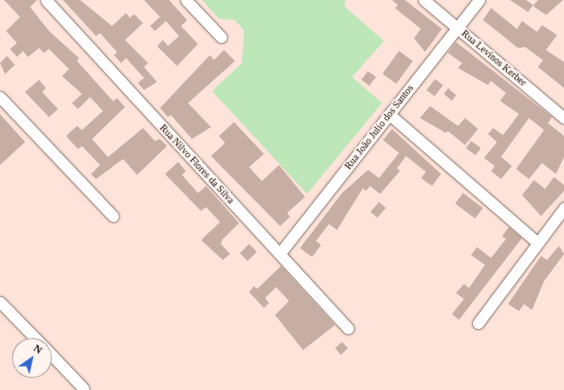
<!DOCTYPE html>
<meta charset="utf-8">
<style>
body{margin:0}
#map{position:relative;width:564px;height:390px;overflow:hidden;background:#fde3d9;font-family:Georgia,serif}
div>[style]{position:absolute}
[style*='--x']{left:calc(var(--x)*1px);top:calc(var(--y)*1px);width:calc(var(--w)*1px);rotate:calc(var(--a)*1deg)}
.green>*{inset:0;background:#bde7b9}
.building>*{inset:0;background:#c7aea4;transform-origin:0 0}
.roads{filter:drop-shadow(0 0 1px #866f66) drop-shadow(0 0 1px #866f66)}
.street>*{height:11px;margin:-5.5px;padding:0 5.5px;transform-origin:5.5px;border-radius:5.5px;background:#fff}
span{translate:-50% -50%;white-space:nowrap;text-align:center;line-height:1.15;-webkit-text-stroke:3.5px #fff4f0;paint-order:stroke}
.street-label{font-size:10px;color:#160e0a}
.north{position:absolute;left:12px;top:338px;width:40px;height:40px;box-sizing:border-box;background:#fff4f0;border:1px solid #a29894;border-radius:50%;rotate:34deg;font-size:11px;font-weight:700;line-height:16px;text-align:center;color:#160e0a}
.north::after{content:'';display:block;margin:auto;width:14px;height:18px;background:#2c67d4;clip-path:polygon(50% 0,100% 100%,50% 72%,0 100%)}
</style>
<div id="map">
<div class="green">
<div style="clip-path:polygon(202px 0,346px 0,344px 6px,384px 41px,352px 77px,382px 103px,307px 194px,212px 91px,242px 63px,244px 31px,235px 20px,219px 19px)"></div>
</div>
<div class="building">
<div style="clip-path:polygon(4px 0,37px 0,30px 7px,50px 32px,79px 58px,77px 61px,113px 101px,117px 98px,125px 107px,92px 139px,108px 157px,143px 128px,155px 141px,160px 139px,167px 146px,137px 175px,123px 159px,96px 179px,91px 174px,100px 165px,82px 146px,78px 149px,66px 136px,77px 126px,82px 130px,103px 111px,90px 97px,78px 109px,72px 103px,82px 94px,62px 76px,69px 69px,49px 49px,44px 53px,39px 48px,28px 57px,23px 51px,17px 57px,10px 49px,17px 43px,6px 31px,20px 17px)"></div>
<div style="clip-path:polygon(63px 0,80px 0,112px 26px,126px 13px,130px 18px,134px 14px,143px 23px,125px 40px,148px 63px,144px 67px,157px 82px,144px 90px,138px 83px,144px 78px,126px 58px,121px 63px,114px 55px,117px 52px,100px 33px,96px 36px)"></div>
<div style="clip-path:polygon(144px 0,169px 0,187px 20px,181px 26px,198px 44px,177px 66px,157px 46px,163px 40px,168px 46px,179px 36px,166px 21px,155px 31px,150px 26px,160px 17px)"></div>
<div style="clip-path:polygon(392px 0,405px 0,442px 29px,425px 52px,414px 38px,421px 29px,395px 8px,398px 5px)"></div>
<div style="clip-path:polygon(510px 0,526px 0,533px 5px,528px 12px)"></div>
<div style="clip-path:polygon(538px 0,563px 0,546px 15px,533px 6px)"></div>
<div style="clip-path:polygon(491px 8px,517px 29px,522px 21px,537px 32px,542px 25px,557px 35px,546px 50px,564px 62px,564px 88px,538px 67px,543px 60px,525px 47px,518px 48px,483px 20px)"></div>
<div style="clip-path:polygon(456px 42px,552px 117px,548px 123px,564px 136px,564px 157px,556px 174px,542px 163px,529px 179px,516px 169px,544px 130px,529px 118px,501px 157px,512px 166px,501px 179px,491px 171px,495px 166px,484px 158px,497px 142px,488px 134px,493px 128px,503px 135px,519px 114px,500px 101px,506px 93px,491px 81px,488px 85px,458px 68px,462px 63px,448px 53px)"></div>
<div style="clip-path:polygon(224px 50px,235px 61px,188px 103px,211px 127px,192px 139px,171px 115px,168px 117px,160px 108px,210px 55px,214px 60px)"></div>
<div style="left:399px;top:51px;width:17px;height:28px;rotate:36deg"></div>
<div style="clip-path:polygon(7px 56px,15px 65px,5px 74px,0 63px)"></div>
<div style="left:368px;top:71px;width:10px;height:11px;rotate:37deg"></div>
<div style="left:435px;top:79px;width:10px;height:14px;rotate:37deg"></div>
<div style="clip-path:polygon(39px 80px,46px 88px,42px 92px,58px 109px,49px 117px,25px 92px)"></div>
<div style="clip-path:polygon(448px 88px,456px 95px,452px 101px,444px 94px)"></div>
<div style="clip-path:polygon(430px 106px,458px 126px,465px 118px,478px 129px,465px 145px,448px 131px,446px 133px,420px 118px)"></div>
<div style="clip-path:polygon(0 114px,25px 142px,0 165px)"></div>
<div style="clip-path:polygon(234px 122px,264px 154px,249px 167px,262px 181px,279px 165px,305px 197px,287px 213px,290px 217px,280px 226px,211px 156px,225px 143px,219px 136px)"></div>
<div style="clip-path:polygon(392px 129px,441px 174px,432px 186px,421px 178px,426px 172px,406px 156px,397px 168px,400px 171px,380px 194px,370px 186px,366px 191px,363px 188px,337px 230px,329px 224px,316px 241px,321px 245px,312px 257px,300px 248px,342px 193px,368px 170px,379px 178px,399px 153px,383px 140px)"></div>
<div style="left:471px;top:141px;width:12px;height:9px;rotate:35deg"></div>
<div style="clip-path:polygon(178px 162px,186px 171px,182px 175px,198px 193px,206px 186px,239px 223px,222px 240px,221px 244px,230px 254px,223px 260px,201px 240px,220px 222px,206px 207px,201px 211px,165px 174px)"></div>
<div style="clip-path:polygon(554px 177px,564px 185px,564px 191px,541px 216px,522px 195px,534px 180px,545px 189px)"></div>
<div style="left:463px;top:193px;width:25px;height:13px;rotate:37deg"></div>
<div style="left:379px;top:202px;width:9px;height:13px;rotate:41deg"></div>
<div style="clip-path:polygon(509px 227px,522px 238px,459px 320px,452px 314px,464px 299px,456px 293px,464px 284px,469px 288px,485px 265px,471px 255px,477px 247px,491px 258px,506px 239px,502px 236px)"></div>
<div style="left:249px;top:244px;width:11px;height:13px;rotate:45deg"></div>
<div style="clip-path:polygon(559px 246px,564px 254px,544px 281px,532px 310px,524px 304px,519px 311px,508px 304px,541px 256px,547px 260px)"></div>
<div style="clip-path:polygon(281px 266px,335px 325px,303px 350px,275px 315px,289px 301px,276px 287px,265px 298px,269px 303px,264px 308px,249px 292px,254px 286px,257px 289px)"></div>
<div style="clip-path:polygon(342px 342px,348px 348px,341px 355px,335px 348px)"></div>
</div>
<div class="roads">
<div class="street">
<div style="--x:46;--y:0;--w:446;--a:47.4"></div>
<div style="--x:186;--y:0;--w:51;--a:46.6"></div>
<div style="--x:424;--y:0;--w:183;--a:40.1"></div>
<div style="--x:0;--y:97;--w:164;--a:46.5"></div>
<div style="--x:389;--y:114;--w:196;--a:40.9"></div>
<div style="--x:280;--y:253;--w:322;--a:-51.8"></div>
<div style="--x:0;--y:302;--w:62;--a:45.7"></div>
<div style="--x:478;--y:323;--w:144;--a:-53.2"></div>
<div style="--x:44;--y:347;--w:57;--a:46.4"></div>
</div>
</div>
<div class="street-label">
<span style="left:494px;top:58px;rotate:40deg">Rua Levinos Kerber</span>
<span style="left:379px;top:127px;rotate:-52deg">Rua João Julio dos Santos</span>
<span style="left:197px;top:164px;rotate:47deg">Rua Nilvo Flores da Silva</span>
</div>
<div class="north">N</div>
</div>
